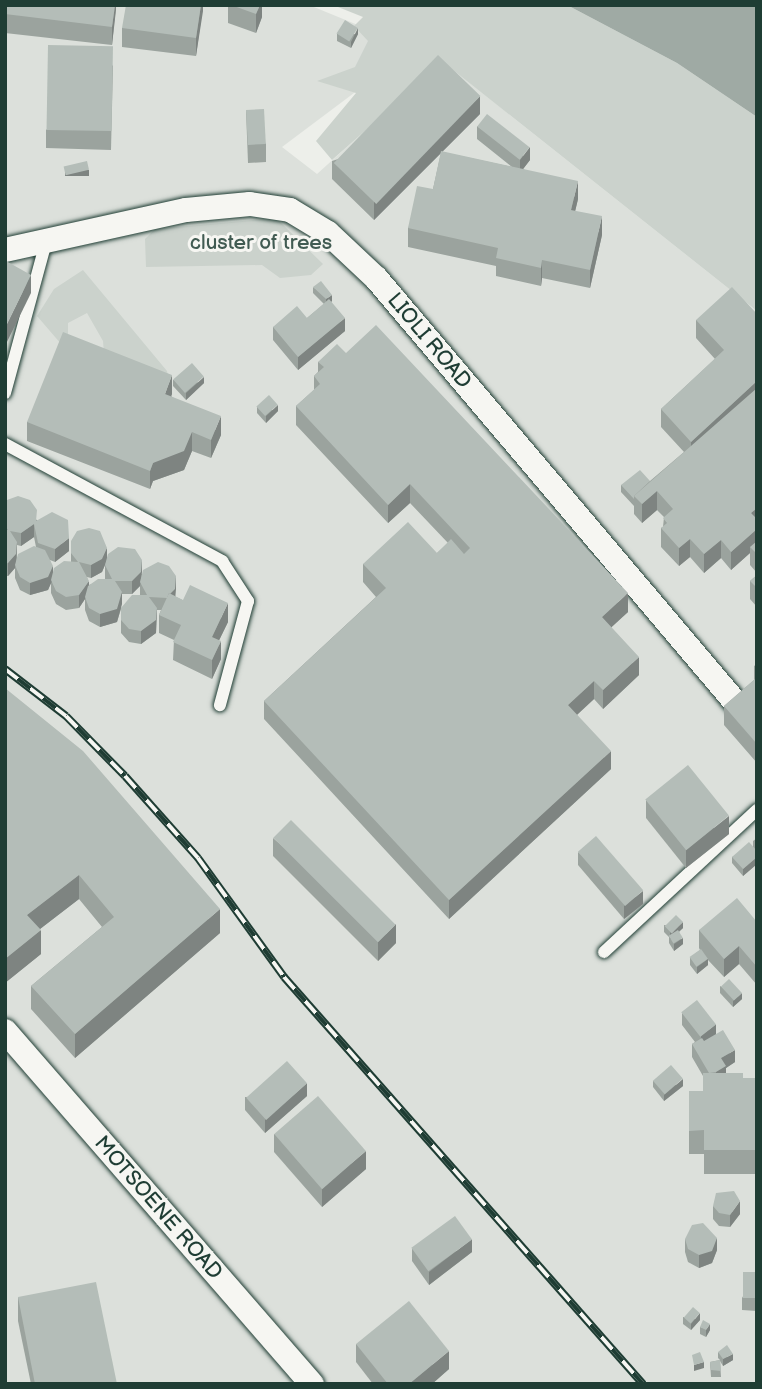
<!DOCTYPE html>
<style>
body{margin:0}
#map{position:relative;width:762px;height:1389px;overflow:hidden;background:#edefea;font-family:"Balsamiq Sans",sans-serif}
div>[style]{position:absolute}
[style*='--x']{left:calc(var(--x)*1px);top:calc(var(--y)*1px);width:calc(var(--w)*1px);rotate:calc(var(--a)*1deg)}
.built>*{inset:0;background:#dce0db}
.green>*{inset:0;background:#cbd2cc}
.water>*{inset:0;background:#9faaa4}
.roads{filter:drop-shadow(0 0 2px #1f3d34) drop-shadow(0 0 2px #1f3d34)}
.lane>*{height:12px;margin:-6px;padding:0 6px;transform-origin:6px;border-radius:6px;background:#f6f6f2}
.street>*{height:24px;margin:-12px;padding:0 12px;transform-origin:12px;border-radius:12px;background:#f6f6f2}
.rail>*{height:8px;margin-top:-4px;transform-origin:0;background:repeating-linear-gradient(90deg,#f6f6f2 0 16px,#1f3d34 0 32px);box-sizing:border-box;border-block:2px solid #1f3d34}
.wall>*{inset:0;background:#9ba39e}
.shaded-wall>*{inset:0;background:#7e8481;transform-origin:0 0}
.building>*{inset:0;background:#b4bdb8;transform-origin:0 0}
span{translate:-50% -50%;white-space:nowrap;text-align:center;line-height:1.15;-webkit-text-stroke:6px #f6f6f2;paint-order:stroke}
.park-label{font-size:21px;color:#415b52}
.street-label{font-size:21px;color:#1f3d34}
.frame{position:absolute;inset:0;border:7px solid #1f3d34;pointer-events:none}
</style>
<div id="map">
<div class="built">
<div style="clip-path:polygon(5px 5px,309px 5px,414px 48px,282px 147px,317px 174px,442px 61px,757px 311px,757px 1384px,5px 1384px)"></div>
</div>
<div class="green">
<div style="clip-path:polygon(333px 5px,567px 5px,677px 63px,757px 117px,757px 311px,443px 62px,332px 160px,316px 141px,356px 93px,317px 81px,355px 67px,368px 41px,354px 26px,363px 17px)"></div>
<div style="clip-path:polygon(276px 218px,323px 264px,311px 275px,280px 278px,262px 265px,146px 267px,145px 239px,155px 229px)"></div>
<div style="clip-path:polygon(83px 270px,167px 371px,172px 394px,105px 367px,103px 341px,87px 313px,68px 323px,68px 352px,37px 316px,54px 289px)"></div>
</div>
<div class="water">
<div style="clip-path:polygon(567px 5px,757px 5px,757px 117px,677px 63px)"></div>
</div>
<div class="roads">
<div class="lane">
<div style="--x:5;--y:393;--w:156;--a:-74.8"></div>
<div style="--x:5;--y:444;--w:247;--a:28.3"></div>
<div style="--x:222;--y:561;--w:48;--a:57"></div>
<div style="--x:248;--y:601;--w:108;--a:105.1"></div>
<div style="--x:604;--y:952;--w:209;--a:-42.9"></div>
</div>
<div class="street">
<div style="--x:5;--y:250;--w:185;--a:-12.5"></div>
<div style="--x:186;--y:210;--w:64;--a:-5.4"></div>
<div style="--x:250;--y:204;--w:40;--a:8.5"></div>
<div style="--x:290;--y:210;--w:44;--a:31.2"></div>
<div style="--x:328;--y:233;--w:66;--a:43.2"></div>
<div style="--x:376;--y:278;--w:565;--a:49.74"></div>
<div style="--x:5;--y:1031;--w:468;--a:49"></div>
</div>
</div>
<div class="rail">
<div style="--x:5;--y:669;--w:77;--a:37.6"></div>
<div style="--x:66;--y:716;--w:84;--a:45.5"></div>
<div style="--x:125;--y:776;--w:110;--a:48.3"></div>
<div style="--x:198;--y:858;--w:147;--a:54.1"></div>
<div style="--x:284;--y:977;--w:543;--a:48.59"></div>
</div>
<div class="wall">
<div style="clip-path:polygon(5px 5px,116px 5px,112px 45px,5px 33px)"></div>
<div style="clip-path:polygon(203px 5px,196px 56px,122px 47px,122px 28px)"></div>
<div style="clip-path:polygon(228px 5px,262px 5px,262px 17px,256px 33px,228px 23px)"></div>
<div style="clip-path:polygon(337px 34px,358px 34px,351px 48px,337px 41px)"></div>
<div style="clip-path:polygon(113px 65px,111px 150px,46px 148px,46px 130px)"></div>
<div style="clip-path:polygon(246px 110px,266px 144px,266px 162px,248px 163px)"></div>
<div style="clip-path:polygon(480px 114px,442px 152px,512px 167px,477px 139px,477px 126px,530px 160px,523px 169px,578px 199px,575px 211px,602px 235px,590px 288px,542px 278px,541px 286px,496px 276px,496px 266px,408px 247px,408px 228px,433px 189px,441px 153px,374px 220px,332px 179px,332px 161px)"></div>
<div style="clip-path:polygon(313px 287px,332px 301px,331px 302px,345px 331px,298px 370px,273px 340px,273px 327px,307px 318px,324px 304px,313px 293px)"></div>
<div style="clip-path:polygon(757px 314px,757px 573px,750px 565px,750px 553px,731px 570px,721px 558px,704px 573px,690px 557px,679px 566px,661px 547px,661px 528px,663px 527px,664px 517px,657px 510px,642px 523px,634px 514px,634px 506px,621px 492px,621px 485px,650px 481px,684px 452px,661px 427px,661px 409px,715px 359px,696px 338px,696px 320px)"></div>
<div style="clip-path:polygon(346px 353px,628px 612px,611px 627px,639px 675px,603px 709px,594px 699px,577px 715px,611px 769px,449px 919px,264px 719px,264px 701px,376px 597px,363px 582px,363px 564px,437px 553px,448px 543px,410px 503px,388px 523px,296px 425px,296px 406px,314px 390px,314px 376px,318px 372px,318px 362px)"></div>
<div style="clip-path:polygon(173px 380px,204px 383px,186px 400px,173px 386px)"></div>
<div style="clip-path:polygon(172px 394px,171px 396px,221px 435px,211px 458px,192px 451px,184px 470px,153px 481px,150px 489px,27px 441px,27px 422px)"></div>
<div style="clip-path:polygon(257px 407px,278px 411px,266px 423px,257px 413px)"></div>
<div style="clip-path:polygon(evenodd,5px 504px,37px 520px,69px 551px,55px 562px,50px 560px,53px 575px,71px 562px,71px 541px,142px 574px,176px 597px,228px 622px,219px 640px,221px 659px,212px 679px,173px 660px,174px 640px,159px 633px,159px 615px,161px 610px,157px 610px,156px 633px,141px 644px,129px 642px,121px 633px,121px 609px,117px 622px,100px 627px,89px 621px,85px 610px,85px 599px,79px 608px,66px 610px,56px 604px,51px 593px,51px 582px,48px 590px,30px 595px,20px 590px,15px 578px,15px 568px,8px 576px,5px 576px,5px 504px,34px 537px,36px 547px,17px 560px,17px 545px,21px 546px,34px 537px,5px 504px,105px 565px,105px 579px,89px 585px,87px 577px,91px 578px,102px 572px,105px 565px,5px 504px,140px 586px,140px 595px,121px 608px,122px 594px,132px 594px,140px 586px)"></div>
<div style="clip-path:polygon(757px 575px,757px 607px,750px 599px,750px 581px)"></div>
<div style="clip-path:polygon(757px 664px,757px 763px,724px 725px,724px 706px,754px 680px,754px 666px)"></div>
<div style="clip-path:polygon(5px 688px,220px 933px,75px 1058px,31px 1009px,31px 986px,102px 927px,79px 899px,40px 929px,41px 954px,5px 983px)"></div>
<div style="clip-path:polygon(646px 800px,729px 834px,686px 868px,646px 818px)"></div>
<div style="clip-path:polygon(273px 838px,396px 943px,378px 961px,273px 856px)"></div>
<div style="clip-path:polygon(757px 838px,757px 864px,743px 876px,732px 863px,732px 857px,753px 847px,753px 841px)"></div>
<div style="clip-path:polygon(578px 852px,643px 904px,624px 919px,578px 865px)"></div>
<div style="clip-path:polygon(757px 922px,757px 985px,739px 964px,724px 977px,708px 960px,708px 965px,697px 974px,690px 965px,690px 958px,700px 950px,699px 948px,699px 930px)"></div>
<div style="clip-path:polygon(664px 925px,683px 928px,679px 932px,683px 944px,674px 951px,669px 943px,669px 937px,664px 932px)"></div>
<div style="clip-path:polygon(720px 986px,742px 999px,733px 1007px,720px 993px)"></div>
<div style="clip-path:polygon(682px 1013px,716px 1034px,735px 1062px,726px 1068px,726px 1073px,743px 1078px,756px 1078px,757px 1047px,757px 1174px,704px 1174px,704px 1154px,689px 1154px,689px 1091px,703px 1091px,703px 1076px,692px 1057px,692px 1044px,695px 1042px,682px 1025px)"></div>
<div style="clip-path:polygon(653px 1081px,683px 1086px,664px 1101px,653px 1087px)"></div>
<div style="clip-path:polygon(307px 1096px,265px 1133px,245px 1110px,245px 1097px)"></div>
<div style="clip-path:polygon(274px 1134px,366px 1169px,322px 1207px,274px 1152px)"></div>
<div style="clip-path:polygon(713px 1206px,740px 1214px,730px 1227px,719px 1226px,713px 1219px)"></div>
<div style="clip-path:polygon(685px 1239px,717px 1250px,712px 1263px,699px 1268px,688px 1262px,685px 1252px)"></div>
<div style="clip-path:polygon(412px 1249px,472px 1252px,429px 1285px,412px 1261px)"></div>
<div style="clip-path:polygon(757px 1272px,757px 1311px,742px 1310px,742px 1298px)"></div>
<div style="clip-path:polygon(18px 1297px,117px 1384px,31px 1384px,18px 1321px)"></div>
<div style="clip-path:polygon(683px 1317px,700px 1320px,691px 1330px,683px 1324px)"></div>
<div style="clip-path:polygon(700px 1327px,710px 1330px,706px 1337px,700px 1334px)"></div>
<div style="clip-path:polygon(356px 1344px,449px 1369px,432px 1384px,373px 1384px,356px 1362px)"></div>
<div style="clip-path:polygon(718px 1352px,733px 1360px,723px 1366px,720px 1361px,721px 1377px,711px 1377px,710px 1362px,720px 1360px,718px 1358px)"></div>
</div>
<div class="shaded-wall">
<div style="clip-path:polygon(115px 5px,116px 5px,116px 10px,112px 45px,112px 27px)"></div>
<div style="clip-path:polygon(201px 5px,203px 5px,203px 11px,196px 56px,196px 38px)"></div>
<div style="clip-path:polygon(260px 5px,262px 5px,262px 17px,256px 33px,256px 14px)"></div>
<div style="clip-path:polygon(358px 28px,358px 34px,351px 48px,351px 42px)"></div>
<div style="clip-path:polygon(480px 96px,480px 114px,374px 220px,374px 202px)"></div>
<div style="clip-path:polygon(530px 147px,530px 160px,520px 173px,520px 160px)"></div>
<div style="left:89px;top:170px;width:6px;height:24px;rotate:90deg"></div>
<div style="clip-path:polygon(578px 181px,578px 199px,571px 229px,571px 210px)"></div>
<div style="clip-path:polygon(602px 216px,602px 235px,590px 288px,590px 270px)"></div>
<div style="clip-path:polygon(542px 260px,542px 278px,541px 286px,541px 268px)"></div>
<div style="clip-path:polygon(31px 275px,31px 293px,5px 346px,5px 328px)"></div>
<div style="clip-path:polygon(332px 295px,332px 301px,326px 306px,326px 299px)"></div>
<div style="clip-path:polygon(345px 318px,345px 331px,298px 370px,298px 357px)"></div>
<div style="clip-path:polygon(172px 375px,172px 394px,165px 412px,165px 394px)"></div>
<div style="clip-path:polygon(204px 377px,204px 383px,186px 400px,186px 393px)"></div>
<div style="clip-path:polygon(757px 381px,757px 400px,691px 460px,691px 442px)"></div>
<div style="clip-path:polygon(278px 405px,278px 411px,266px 423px,266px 416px)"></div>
<div style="clip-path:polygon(221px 416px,221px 435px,211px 458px,211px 440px)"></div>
<div style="clip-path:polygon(192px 432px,192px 451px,184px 470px,153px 481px,150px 489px,150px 471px,153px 463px)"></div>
<div style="clip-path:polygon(410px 484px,410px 503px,388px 523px,388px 505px)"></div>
<div style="clip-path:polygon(657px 491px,657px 510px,642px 523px,642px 504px)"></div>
<div style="clip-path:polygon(757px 508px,757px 526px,751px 513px)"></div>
<div style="clip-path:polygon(34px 524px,34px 537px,21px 546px,21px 533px)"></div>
<div style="clip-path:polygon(757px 529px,757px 548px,750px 547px,750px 553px,731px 570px,731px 552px)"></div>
<div style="clip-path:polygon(69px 538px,69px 551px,55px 562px,55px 549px)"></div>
<div style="clip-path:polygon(690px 539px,690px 557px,679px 566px,679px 548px)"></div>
<div style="clip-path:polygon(721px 540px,721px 558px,704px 573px,704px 554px)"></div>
<div style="clip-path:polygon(17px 542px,16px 567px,15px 565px,15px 568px,8px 576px,8px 563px)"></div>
<div style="clip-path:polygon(107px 548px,107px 560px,102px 572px,91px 578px,91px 565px)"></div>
<div style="clip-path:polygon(142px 560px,142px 572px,140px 586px,132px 594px,132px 581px)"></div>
<div style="clip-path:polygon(53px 566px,53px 579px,48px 590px,30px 595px,30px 583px)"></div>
<div style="clip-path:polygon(176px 576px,176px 589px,175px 601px,167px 598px)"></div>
<div style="clip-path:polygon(89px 581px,89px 593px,79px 608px,79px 595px)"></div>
<div style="clip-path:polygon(122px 592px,122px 604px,117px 622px,100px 627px,100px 614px)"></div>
<div style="clip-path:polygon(628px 593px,628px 612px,602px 636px,602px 617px)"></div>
<div style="clip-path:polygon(228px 603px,228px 622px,212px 655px,212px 637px)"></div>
<div style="clip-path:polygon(157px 608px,156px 633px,141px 644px,141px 631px)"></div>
<div style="clip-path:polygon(221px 641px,221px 659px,212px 679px,212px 660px)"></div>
<div style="clip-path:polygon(639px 657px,639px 675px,603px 709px,603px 690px)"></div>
<div style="clip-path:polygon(594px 681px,594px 699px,568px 723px,568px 705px)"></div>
<div style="clip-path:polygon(611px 751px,611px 769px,449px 919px,449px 900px)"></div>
<div style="clip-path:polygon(729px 816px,729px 834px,686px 868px,686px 850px)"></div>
<div style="clip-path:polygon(757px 857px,757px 864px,743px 876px,743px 869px)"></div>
<div style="clip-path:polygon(79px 875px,79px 899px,27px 939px,27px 915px)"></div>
<div style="clip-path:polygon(643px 891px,643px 904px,624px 919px,624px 906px)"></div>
<div style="clip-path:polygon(220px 909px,220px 933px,75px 1058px,75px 1034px)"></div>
<div style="clip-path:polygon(683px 922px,683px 928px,670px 939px,670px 933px)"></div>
<div style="clip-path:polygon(396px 924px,396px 943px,378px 961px,378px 942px)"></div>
<div style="clip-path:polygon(41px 930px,41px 954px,5px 983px,5px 959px)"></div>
<div style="clip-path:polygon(683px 938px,683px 944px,674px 951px,674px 944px)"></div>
<div style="clip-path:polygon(739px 946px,739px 964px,724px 977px,724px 959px)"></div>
<div style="clip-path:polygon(708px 959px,708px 965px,697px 974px,697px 967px)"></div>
<div style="clip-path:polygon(742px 993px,742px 999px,733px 1007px,733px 1001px)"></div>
<div style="clip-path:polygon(716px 1024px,716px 1037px,701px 1049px,701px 1036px)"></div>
<div style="clip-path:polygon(735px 1050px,735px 1062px,726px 1068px,726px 1079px,716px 1085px,716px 1072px,721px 1058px)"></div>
<div style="clip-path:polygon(683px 1079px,683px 1086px,664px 1101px,664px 1095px)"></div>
<div style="clip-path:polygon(307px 1083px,307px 1096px,265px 1133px,265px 1120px)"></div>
<div style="clip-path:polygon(366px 1151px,366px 1169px,322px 1207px,322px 1188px)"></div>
<div style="clip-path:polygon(740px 1201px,740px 1214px,730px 1227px,730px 1215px)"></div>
<div style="clip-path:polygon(717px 1238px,717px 1250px,712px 1263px,699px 1268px,699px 1255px)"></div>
<div style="clip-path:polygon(472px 1239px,472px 1252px,429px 1285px,429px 1272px)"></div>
<div style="clip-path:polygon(700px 1313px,700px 1320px,691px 1330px,691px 1324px)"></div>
<div style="clip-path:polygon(710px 1324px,710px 1330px,706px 1337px,706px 1330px)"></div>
<div style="clip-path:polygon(449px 1351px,449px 1369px,432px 1384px,409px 1384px)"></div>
<div style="clip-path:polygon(733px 1354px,733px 1360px,723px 1366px,723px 1359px)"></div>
<div style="clip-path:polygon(704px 1362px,704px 1368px,694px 1371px,694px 1365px)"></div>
</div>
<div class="building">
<div style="clip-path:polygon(5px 5px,115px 5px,112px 27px,5px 14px)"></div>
<div style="clip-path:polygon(126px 5px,201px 5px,196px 38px,122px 28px)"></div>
<div style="clip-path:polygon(231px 5px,260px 5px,256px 14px)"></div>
<div style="left:345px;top:20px;width:15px;height:16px;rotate:32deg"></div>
<div style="left:48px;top:45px;width:65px;height:85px;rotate:1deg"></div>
<div style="left:438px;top:55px;width:59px;height:150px;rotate:44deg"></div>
<div style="left:264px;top:109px;width:35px;height:18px;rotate:87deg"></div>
<div style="left:487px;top:114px;width:54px;height:16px;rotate:38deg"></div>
<div style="clip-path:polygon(441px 151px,578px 181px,571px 210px,602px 216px,590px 270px,542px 260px,541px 268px,496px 258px,498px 248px,408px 228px,417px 186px,433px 189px)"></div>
<div style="left:87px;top:161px;width:9px;height:24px;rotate:77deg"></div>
<div style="clip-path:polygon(6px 261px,31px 275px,5px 328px,5px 262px)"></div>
<div style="clip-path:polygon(321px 281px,332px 295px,326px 299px,313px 287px)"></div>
<div style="clip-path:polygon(732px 287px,757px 314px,757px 381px,691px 442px,661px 409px,724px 350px,696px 320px)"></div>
<div style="clip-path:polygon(329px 299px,345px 318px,298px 357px,273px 327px,297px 306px,307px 318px)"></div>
<div style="clip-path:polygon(376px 325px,628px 593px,602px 617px,639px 657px,603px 690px,594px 681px,568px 705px,611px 751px,449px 900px,264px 701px,386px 588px,363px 564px,408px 522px,437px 553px,451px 539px,464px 554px,470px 548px,410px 484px,388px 505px,296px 406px,320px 384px,314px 376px,324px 367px,318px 362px,337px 344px,346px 353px)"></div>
<div style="clip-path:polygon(63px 332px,172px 375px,165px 394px,221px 416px,211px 440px,192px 432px,184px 451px,153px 463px,150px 471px,27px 422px)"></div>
<div style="left:192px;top:363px;width:18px;height:25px;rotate:49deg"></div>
<div style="clip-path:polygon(757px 388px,757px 508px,751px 513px,757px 519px,757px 529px,731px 552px,721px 540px,704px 554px,690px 539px,679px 548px,661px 528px,667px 523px,663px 518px,673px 509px,657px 491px,642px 504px,634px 496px)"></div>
<div style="left:269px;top:395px;width:13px;height:17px;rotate:48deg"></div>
<div style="clip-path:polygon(640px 470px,650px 481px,634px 496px,634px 499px,621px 485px)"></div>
<div style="clip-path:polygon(18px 496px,30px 500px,37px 510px,36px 521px,52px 512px,68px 520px,69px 538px,55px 549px,38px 543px,34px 524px,21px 533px,10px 531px,17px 542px,16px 554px,8px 563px,5px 564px,5px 530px,8px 530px,5px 526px,5px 504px,7px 500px)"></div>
<div style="clip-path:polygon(89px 528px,100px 531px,107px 548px,102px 559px,91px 565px,79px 562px,89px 581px,79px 595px,66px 597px,56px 591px,51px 580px,54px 568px,64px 561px,78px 562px,71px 553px,71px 541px,77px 531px)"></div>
<div style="clip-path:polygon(757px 541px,757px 554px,750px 547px)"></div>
<div style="clip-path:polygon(34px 546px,45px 550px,53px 566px,48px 577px,30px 583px,20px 577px,15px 565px,18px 554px)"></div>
<div style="clip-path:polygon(118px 547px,135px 549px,142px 560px,141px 572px,132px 581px,115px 581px,122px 592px,117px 609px,100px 614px,89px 608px,85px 597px,88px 586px,98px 579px,112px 579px,105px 565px,108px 554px)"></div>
<div style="clip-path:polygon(158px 562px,169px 566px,176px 576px,175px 589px,170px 594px,169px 593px,167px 598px,149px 597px,157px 608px,156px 620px,141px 631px,129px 629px,121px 620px,121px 608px,132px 595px,147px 595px,140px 582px,143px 570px)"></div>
<div style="clip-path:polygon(757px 575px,757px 588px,750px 581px)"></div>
<div style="clip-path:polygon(190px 585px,228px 603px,212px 637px,221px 641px,212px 660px,173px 642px,181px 625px,159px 615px,169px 593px,183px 600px)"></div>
<div style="clip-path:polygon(755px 679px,757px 681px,757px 744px,724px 706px)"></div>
<div style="clip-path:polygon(5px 688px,83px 751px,220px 909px,75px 1034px,31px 986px,114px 917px,79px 875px,27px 915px,41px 930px,5px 959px)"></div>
<div style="left:688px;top:765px;width:65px;height:55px;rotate:51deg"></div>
<div style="left:291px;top:820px;width:148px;height:25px;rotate:45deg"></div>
<div style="left:596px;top:836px;width:72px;height:24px;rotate:49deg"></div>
<div style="clip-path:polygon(749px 842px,757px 851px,757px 857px,743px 869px,732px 857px)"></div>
<div style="clip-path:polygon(737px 898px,757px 922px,757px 967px,739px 946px,724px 959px,699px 930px)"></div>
<div style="left:676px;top:915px;width:10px;height:16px;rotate:45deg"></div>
<div style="left:678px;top:930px;width:9px;height:11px;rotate:58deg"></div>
<div style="left:701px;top:949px;width:12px;height:14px;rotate:55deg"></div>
<div style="left:729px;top:979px;width:19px;height:11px;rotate:47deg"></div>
<div style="left:697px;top:1000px;width:31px;height:20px;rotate:52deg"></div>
<div style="clip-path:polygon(723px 1030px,735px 1050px,721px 1058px,726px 1066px,716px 1072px,709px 1073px,692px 1044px,702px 1038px,704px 1041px)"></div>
<div style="left:287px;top:1061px;width:30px;height:55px;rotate:48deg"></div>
<div style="left:671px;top:1065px;width:18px;height:24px;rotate:49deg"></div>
<div style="clip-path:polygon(703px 1073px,743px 1073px,743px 1078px,757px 1078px,757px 1150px,704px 1150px,704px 1130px,689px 1131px,689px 1091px,703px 1091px)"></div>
<div style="left:318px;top:1096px;width:73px;height:58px;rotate:49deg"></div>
<div style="clip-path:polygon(734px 1191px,740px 1201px,730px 1215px,719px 1213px,713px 1206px,716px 1193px)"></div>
<div style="left:455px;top:1216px;width:29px;height:54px;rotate:54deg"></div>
<div style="clip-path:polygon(703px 1223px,717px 1238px,712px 1251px,699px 1255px,688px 1249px,685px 1239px,692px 1225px)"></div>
<div style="left:743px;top:1272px;width:14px;height:26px"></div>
<div style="clip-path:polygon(96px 1282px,117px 1384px,35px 1384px,18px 1297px)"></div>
<div style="clip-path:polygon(409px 1301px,449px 1351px,409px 1384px,388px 1384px,356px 1344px)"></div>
<div style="left:693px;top:1307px;width:9px;height:14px;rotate:41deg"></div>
<div style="clip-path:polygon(703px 1320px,710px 1324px,706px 1330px,700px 1327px)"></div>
<div style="clip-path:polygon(727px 1345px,733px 1354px,723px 1359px,718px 1352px)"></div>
<div style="clip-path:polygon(700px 1352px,704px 1362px,694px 1365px,692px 1355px)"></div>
<div style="clip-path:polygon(720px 1360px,721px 1371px,711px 1370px,710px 1362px)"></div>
</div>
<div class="park-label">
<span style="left:261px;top:243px">cluster of trees</span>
</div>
<div class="street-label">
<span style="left:429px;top:341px;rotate:50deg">LIOLI ROAD</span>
<span style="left:158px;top:1208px;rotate:49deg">MOTSOENE ROAD</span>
</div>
<div class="frame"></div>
</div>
